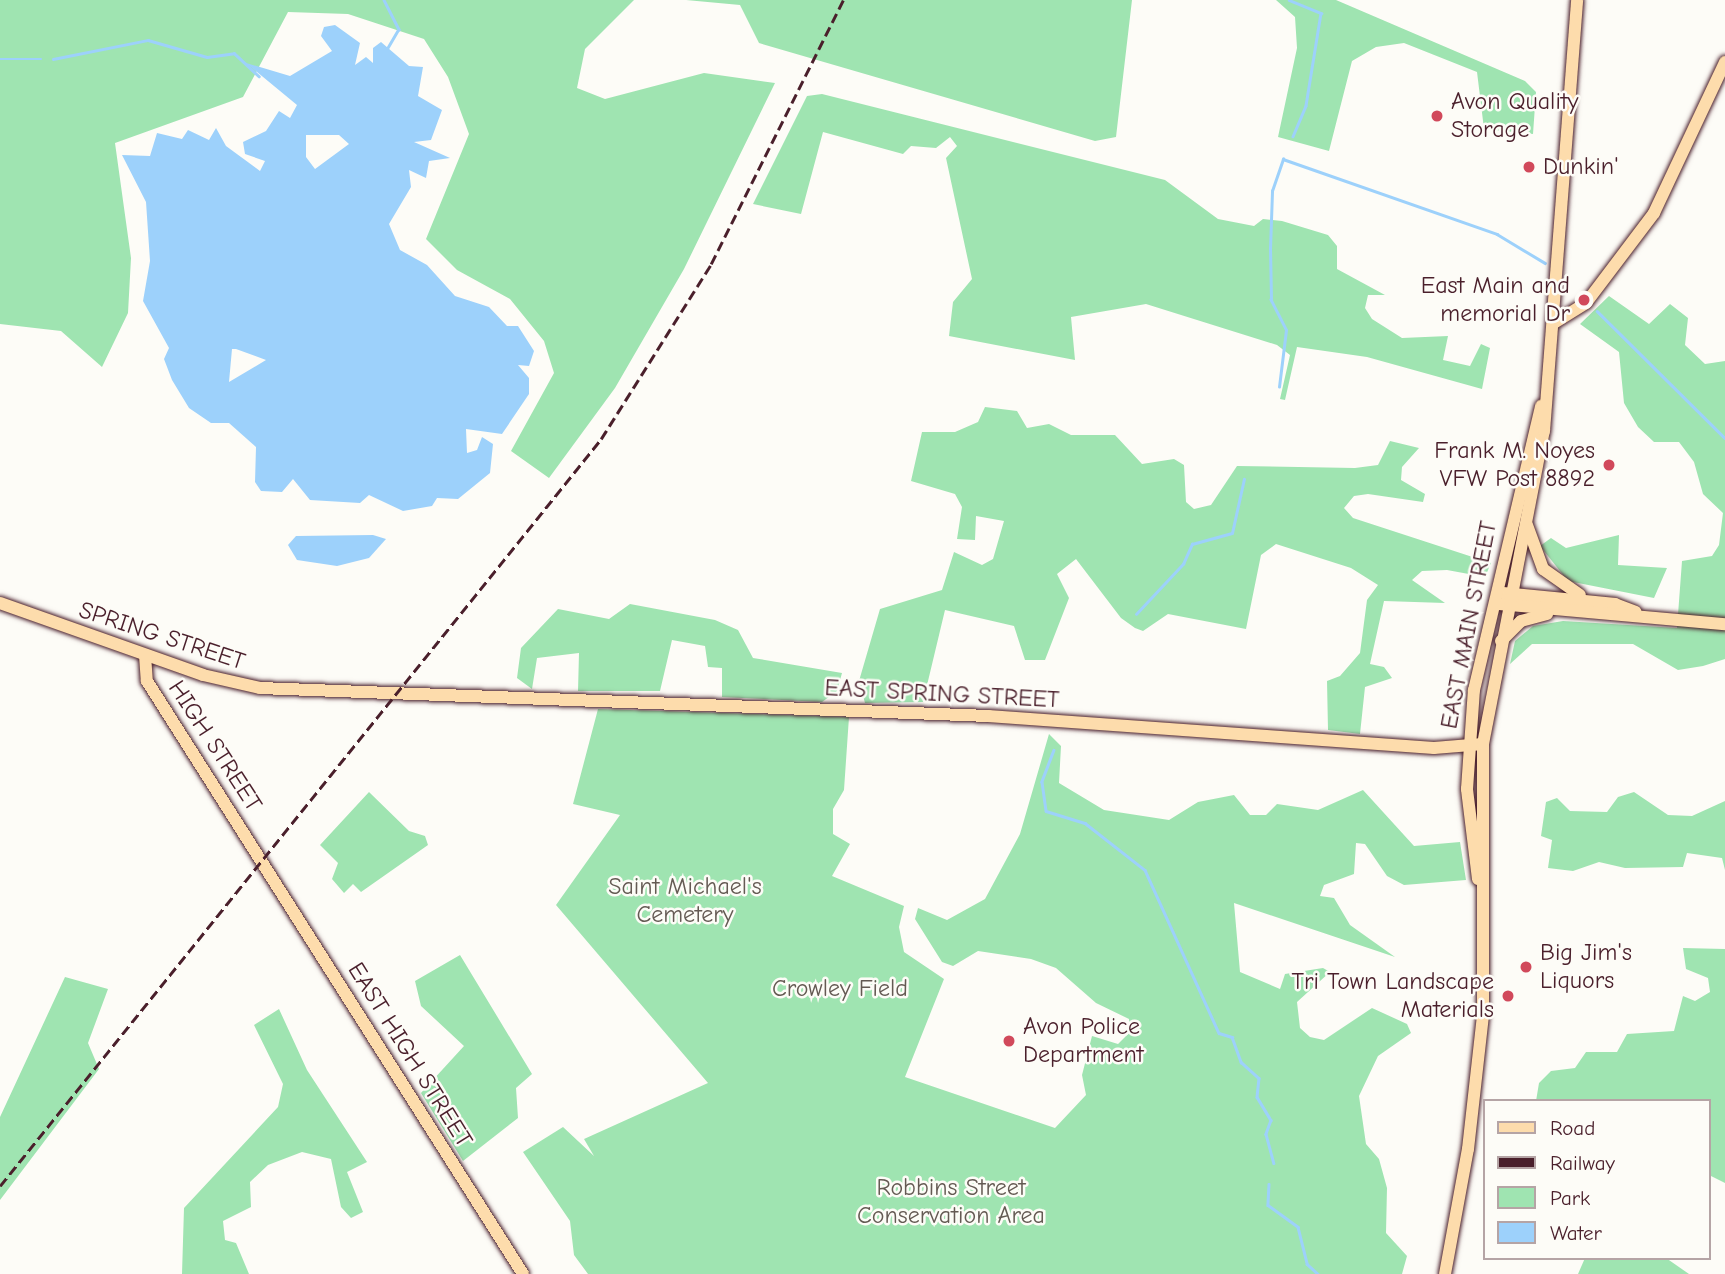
<!DOCTYPE html>
<style>
body{margin:0}
#map{position:relative;width:1725px;height:1274px;overflow:hidden;background:#fdfcf7;font-family:"Comic Neue",sans-serif}
div>[style]{position:absolute}
[style*='--x']{left:calc(var(--x)*1px);top:calc(var(--y)*1px);width:calc(var(--w)*1px);rotate:calc(var(--a)*1deg)}
.green>*{inset:0;background:#9fe4b1}
.water>*{inset:0;background:#9dd1fb}
.stream>*{height:2.5px;margin:-1.25px;padding:0 1.25px;transform-origin:1.25px;border-radius:1.25px;background:#9dd1fb}
.roads{filter:drop-shadow(0 0 2px #4a1f2b) drop-shadow(0 0 2px #4a1f2b)}
.major>*{height:12px;margin:-6px;padding:0 6px;transform-origin:6px;border-radius:6px;background:#fddcac}
.rail>*{height:2.5px;margin-top:-1.25px;transform-origin:0;background:repeating-linear-gradient(90deg,#4a1f2b 0 10px,transparent 0 15px)}
.dots>*{width:19px;height:19px;translate:-50% -50%;box-sizing:border-box;border:4px solid #fdfcf7;border-radius:50%}
span{translate:-50% -50%;white-space:nowrap;text-align:center;line-height:1.15;-webkit-text-stroke:5px #fdfcf7;paint-order:stroke}
.poi-label{font-size:24px;color:#4a1f2b}
.left{translate:0 -50%;text-align:left}
.right{translate:-100% -50%;text-align:right}
.street-label{font-size:24px;color:#4a1f2b}
.park-label{font-size:24px;color:#645a53}
.legend{position:absolute;left:1483px;top:1099px;width:228px;height:161px;box-sizing:border-box;background:#fdfcf7;border:2px solid #b5a4a5;margin:0;padding:9px 12px;list-style:none;font-size:21px;color:#4a1f2b}
.legend li{display:flex;align-items:center;gap:14px;height:35px}
.legend b{width:35px;border:2px solid #b5a4a5}
</style>
<div id="map">
<div class="green">
<div style="clip-path:polygon(0 0,634px 0,585px 49px,577px 88px,605px 99px,704px 73px,775px 83px,684px 269px,615px 388px,549px 478px,511px 451px,554px 373px,544px 341px,510px 299px,457px 270px,426px 239px,469px 134px,448px 77px,424px 39px,348px 14px,288px 12px,243px 97px,115px 143px,131px 258px,128px 313px,102px 367px,61px 331px,0 324px)"></div>
<div style="clip-path:polygon(686px 0,1132px 0,1116px 137px,1095px 141px,759px 43px,740px 5px)"></div>
<div style="clip-path:polygon(1276px 0,1336px 0,1525px 81px,1536px 92px,1533px 134px,1484px 129px,1477px 72px,1404px 43px,1376px 47px,1352px 61px,1329px 151px,1278px 137px,1297px 48px,1295px 17px)"></div>
<div style="clip-path:polygon(822px 94px,1165px 180px,1218px 219px,1254px 226px,1263px 219px,1282px 221px,1328px 235px,1337px 246px,1337px 269px,1385px 295px,1368px 295px,1365px 308px,1372px 319px,1402px 338px,1448px 336px,1443px 360px,1470px 366px,1481px 344px,1490px 348px,1482px 389px,1367px 357px,1297px 347px,1285px 400px,1280px 399px,1290px 355px,1277px 345px,1146px 304px,1071px 317px,1075px 360px,949px 336px,953px 302px,972px 279px,946px 158px,957px 146px,950px 137px,936px 148px,911px 146px,903px 154px,823px 132px,801px 214px,753px 204px,807px 96px)"></div>
<div style="clip-path:polygon(1609px 296px,1649px 324px,1670px 304px,1688px 318px,1685px 345px,1705px 364px,1725px 361px,1725px 659px,1703px 666px,1678px 670px,1633px 644px,1532px 644px,1510px 664px,1515px 641px,1533px 626px,1563px 621px,1677px 628px,1682px 561px,1712px 556px,1719px 545px,1723px 513px,1703px 494px,1694px 462px,1679px 442px,1654px 442px,1638px 427px,1624px 403px,1619px 352px,1580px 324px)"></div>
<div style="clip-path:polygon(985px 407px,1017px 411px,1027px 428px,1049px 424px,1071px 435px,1115px 435px,1142px 464px,1174px 459px,1184px 465px,1186px 502px,1194px 509px,1211px 505px,1237px 466px,1355px 468px,1378px 465px,1390px 441px,1419px 448px,1402px 467px,1401px 480px,1425px 494px,1423px 502px,1368px 494px,1354px 496px,1344px 508px,1353px 518px,1491px 563px,1485px 577px,1447px 570px,1422px 571px,1412px 580px,1445px 603px,1384px 601px,1370px 664px,1384px 667px,1392px 678px,1365px 687px,1360px 734px,1328px 730px,1327px 681px,1340px 676px,1360px 653px,1367px 600px,1378px 585px,1351px 568px,1276px 544px,1261px 555px,1246px 629px,1168px 614px,1143px 631px,1135px 628px,1121px 618px,1076px 559px,1057px 574px,1069px 598px,1045px 660px,1025px 660px,1014px 626px,945px 610px,923px 702px,865px 703px,859px 681px,880px 609px,942px 590px,954px 552px,982px 565px,993px 559px,1004px 521px,976px 516px,975px 540px,957px 539px,962px 507px,955px 494px,911px 481px,922px 432px,955px 432px,978px 422px)"></div>
<div style="clip-path:polygon(1619px 535px,1618px 565px,1667px 568px,1654px 598px,1568px 581px,1540px 546px,1551px 538px,1566px 548px)"></div>
<div style="clip-path:polygon(630px 604px,715px 620px,738px 630px,753px 658px,842px 673px,837px 691px,822px 702px,722px 697px,722px 668px,708px 667px,705px 646px,672px 640px,660px 691px,578px 691px,579px 653px,537px 658px,532px 689px,517px 678px,521px 648px,558px 609px,609px 619px)"></div>
<div style="clip-path:polygon(598px 709px,849px 717px,844px 790px,833px 809px,833px 834px,850px 844px,832px 876px,904px 906px,899px 927px,904px 952px,944px 979px,905px 1077px,1055px 1128px,1086px 1095px,1082px 1075px,1092px 1036px,1118px 1044px,1130px 1032px,1129px 1019px,1096px 1003px,1056px 968px,1031px 959px,978px 951px,953px 966px,942px 962px,915px 919px,918px 908px,947px 920px,985px 899px,1020px 834px,1049px 734px,1061px 746px,1059px 783px,1104px 810px,1169px 820px,1198px 802px,1234px 795px,1250px 815px,1266px 815px,1277px 804px,1318px 810px,1363px 790px,1414px 846px,1460px 842px,1466px 880px,1404px 885px,1387px 876px,1365px 844px,1356px 843px,1354px 874px,1324px 885px,1320px 896px,1334px 898px,1350px 925px,1395px 957px,1234px 903px,1240px 972px,1280px 989px,1285px 974px,1323px 968px,1330px 972px,1297px 1002px,1300px 1028px,1310px 1037px,1324px 1040px,1372px 1008px,1407px 1024px,1411px 1033px,1378px 1056px,1359px 1096px,1366px 1144px,1379px 1159px,1387px 1188px,1386px 1233px,1407px 1256px,1402px 1274px,588px 1274px,574px 1255px,570px 1221px,523px 1152px,563px 1127px,594px 1156px,584px 1139px,708px 1083px,556px 905px,620px 815px,573px 804px)"></div>
<div style="clip-path:polygon(369px 792px,409px 831px,425px 836px,428px 845px,361px 892px,353px 884px,344px 893px,332px 879px,338px 863px,320px 845px)"></div>
<div style="clip-path:polygon(1634px 792px,1668px 815px,1692px 816px,1725px 801px,1725px 870px,1722px 858px,1687px 853px,1683px 867px,1625px 868px,1599px 862px,1573px 871px,1548px 868px,1552px 840px,1541px 836px,1546px 802px,1557px 798px,1570px 811px,1607px 812px,1618px 797px)"></div>
<div style="clip-path:polygon(1683px 948px,1725px 949px,1725px 1183px,1709px 1175px,1709px 1101px,1536px 1101px,1539px 1083px,1551px 1071px,1575px 1068px,1586px 1052px,1617px 1052px,1627px 1034px,1674px 1031px,1683px 996px,1695px 1001px,1710px 992px,1708px 978px,1686px 969px)"></div>
<div style="clip-path:polygon(460px 955px,532px 1074px,516px 1088px,518px 1118px,463px 1161px,421px 1093px,464px 1046px,421px 1006px,415px 981px)"></div>
<div style="clip-path:polygon(65px 977px,108px 989px,88px 1043px,99px 1069px,0 1200px,0 1117px)"></div>
<div style="clip-path:polygon(279px 1009px,307px 1070px,367px 1162px,347px 1172px,363px 1212px,351px 1218px,341px 1207px,331px 1159px,302px 1152px,268px 1165px,250px 1182px,251px 1207px,223px 1221px,225px 1240px,236px 1243px,249px 1274px,182px 1274px,184px 1208px,278px 1107px,283px 1084px,254px 1025px)"></div>
<div style="clip-path:polygon(1585px 1258px,1666px 1258px,1689px 1274px,1578px 1274px)"></div>
</div>
<div class="water">
<div style="clip-path:polygon(evenodd,335px 25px,360px 43px,355px 65px,366px 57px,373px 63px,373px 48px,381px 42px,409px 66px,423px 67px,418px 96px,442px 110px,431px 140px,414px 142px,450px 158px,429px 161px,426px 178px,409px 170px,411px 187px,389px 224px,400px 250px,427px 265px,455px 296px,489px 307px,507px 326px,518px 326px,534px 351px,529px 366px,518px 365px,529px 378px,529px 394px,502px 434px,466px 429px,467px 453px,477px 450px,482px 437px,493px 444px,490px 473px,458px 499px,437px 498px,432px 506px,403px 511px,369px 495px,360px 503px,310px 500px,293px 479px,282px 492px,261px 491px,255px 482px,256px 447px,229px 423px,211px 423px,189px 408px,172px 380px,164px 359px,169px 348px,143px 301px,150px 261px,146px 202px,122px 155px,150px 156px,157px 133px,182px 139px,188px 130px,209px 140px,216px 128px,226px 146px,260px 171px,265px 161px,245px 154px,243px 142px,266px 131px,279px 111px,290px 118px,297px 105px,246px 63px,290px 76px,332px 51px,321px 36px,324px 27px,335px 25px,306px 135px,339px 135px,349px 144px,315px 169px,306px 157px,306px 135px,335px 25px,232px 349px,236px 349px,266px 360px,229px 382px,232px 349px)"></div>
<div style="clip-path:polygon(373px 535px,386px 539px,369px 558px,337px 566px,297px 560px,288px 545px,296px 536px)"></div>
</div>
<div class="stream">
<div style="--x:384;--y:0;--w:33;--a:63"></div>
<div style="--x:399;--y:29;--w:22;--a:120"></div>
<div style="--x:1289;--y:0;--w:35;--a:22"></div>
<div style="--x:1321;--y:13;--w:94;--a:99.2"></div>
<div style="--x:1306;--y:106;--w:33;--a:113"></div>
<div style="--x:0;--y:59;--w:41;--a:0"></div>
<div style="--x:53;--y:59;--w:97;--a:-11.3"></div>
<div style="--x:148;--y:40;--w:61;--a:16.1"></div>
<div style="--x:207;--y:57;--w:27;--a:-8"></div>
<div style="--x:234;--y:53;--w:34;--a:43"></div>
<div style="--x:1597;--y:311;--w:180;--a:44.8"></div>
<div style="--x:1279;--y:387;--w:57;--a:-83"></div>
<div style="--x:1286;--y:330;--w:34;--a:-117"></div>
<div style="--x:1271;--y:300;--w:51;--a:-91.1"></div>
<div style="--x:1270;--y:249;--w:58;--a:-88"></div>
<div style="--x:1272;--y:191;--w:34;--a:-71"></div>
<div style="--x:1283;--y:159;--w:227;--a:19.3"></div>
<div style="--x:1497;--y:234;--w:56;--a:31.1"></div>
<div style="--x:1136;--y:614;--w:69;--a:-46.8"></div>
<div style="--x:1183;--y:564;--w:22;--a:-66"></div>
<div style="--x:1192;--y:544;--w:41;--a:-15.4"></div>
<div style="--x:1232;--y:533;--w:55;--a:-77.5"></div>
<div style="--x:1054;--y:750;--w:34;--a:111"></div>
<div style="--x:1042;--y:782;--w:29;--a:82"></div>
<div style="--x:1046;--y:811;--w:41;--a:17.1"></div>
<div style="--x:1085;--y:823;--w:76;--a:38.1"></div>
<div style="--x:1145;--y:870;--w:179;--a:65.6"></div>
<div style="--x:1219;--y:1033;--w:14;--a:17"></div>
<div style="--x:1232;--y:1037;--w:27;--a:70"></div>
<div style="--x:1241;--y:1062;--w:24;--a:42"></div>
<div style="--x:1259;--y:1078;--w:19;--a:96"></div>
<div style="--x:1257;--y:1097;--w:27;--a:59"></div>
<div style="--x:1271;--y:1120;--w:15;--a:110"></div>
<div style="--x:1266;--y:1134;--w:30;--a:75"></div>
<div style="--x:1269;--y:1184;--w:21;--a:93"></div>
<div style="--x:1268;--y:1205;--w:37;--a:36"></div>
<div style="--x:1298;--y:1227;--w:38;--a:76"></div>
<div style="--x:1307;--y:1264;--w:15;--a:42"></div>
</div>
<div class="roads">
<div class="major">
<div style="--x:1554;--y:323;--w:38;--a:-32"></div>
<div style="--x:1586;--y:303;--w:113;--a:-52.9"></div>
<div style="--x:1654;--y:213;--w:167;--a:-64.8"></div>
<div style="--x:1527;--y:525;--w:47;--a:70"></div>
<div style="--x:1543;--y:569;--w:45;--a:35.1"></div>
<div style="--x:1503;--y:593;--w:113;--a:5.6"></div>
<div style="--x:1615;--y:604;--w:22;--a:21"></div>
<div style="--x:0;--y:603;--w:215;--a:19.5"></div>
<div style="--x:203;--y:675;--w:58;--a:12.8"></div>
<div style="--x:260;--y:688;--w:729;--a:2.2"></div>
<div style="--x:988;--y:716;--w:447;--a:4.1"></div>
<div style="--x:1434;--y:748;--w:49;--a:-4.7"></div>
<div style="--x:1499;--y:604;--w:227;--a:5.1"></div>
<div style="--x:1501;--y:641;--w:28;--a:-45"></div>
<div style="--x:1521;--y:621;--w:27;--a:-15"></div>
<div style="--x:145;--y:655;--w:26;--a:86"></div>
<div style="--x:147;--y:681;--w:702;--a:57.62"></div>
<div style="--x:1478;--y:879;--w:91;--a:-97"></div>
<div style="--x:1467;--y:789;--w:99;--a:-86"></div>
<div style="--x:1474;--y:690;--w:292;--a:-76.7"></div>
<div style="--x:1445;--y:1274;--w:127;--a:-79.6"></div>
<div style="--x:1468;--y:1149;--w:134;--a:-83.6"></div>
<div style="--x:1483;--y:1016;--w:272;--a:-90"></div>
<div style="--x:1483;--y:744;--w:319;--a:-79"></div>
<div style="--x:1544;--y:431;--w:432;--a:-85.6"></div>
</div>
</div>
<div class="rail">
<div style="--x:0;--y:1186;--w:959;--a:-51.18"></div>
<div style="--x:601;--y:439;--w:207;--a:-57.8"></div>
<div style="--x:711;--y:264;--w:295;--a:-63.4"></div>
</div>
<div class="dots">
<div style="left:1437px;top:116px;background:#d1495b"></div>
<div style="left:1529px;top:167px;background:#d1495b"></div>
<div style="left:1584px;top:300px;background:#d1495b"></div>
<div style="left:1609px;top:465px;background:#d1495b"></div>
<div style="left:1526px;top:967px;background:#d1495b"></div>
<div style="left:1508px;top:996px;background:#d1495b"></div>
<div style="left:1009px;top:1041px;background:#d1495b"></div>
</div>
<div class="poi-label">
<span class="left" style="left:1451px;top:116px">Avon Quality<br>Storage</span>
<span class="left" style="left:1543px;top:167px">Dunkin'</span>
<span class="right" style="left:1570px;top:300px">East Main and<br>memorial Dr</span>
<span class="right" style="left:1595px;top:465px">Frank M. Noyes<br>VFW Post 8892</span>
<span class="left" style="left:1540px;top:967px">Big Jim's<br>Liquors</span>
<span class="right" style="left:1494px;top:996px">Tri Town Landscape<br>Materials</span>
<span class="left" style="left:1023px;top:1041px">Avon Police<br>Department</span>
</div>
<div class="street-label">
<span style="left:1469px;top:625px;rotate:-79deg">EAST MAIN STREET</span>
<span style="left:162px;top:636px;rotate:18deg">SPRING STREET</span>
<span style="left:942px;top:694px;rotate:3deg">EAST SPRING STREET</span>
<span style="left:215px;top:746px;rotate:57deg">HIGH STREET</span>
<span style="left:410px;top:1055px;rotate:58deg">EAST HIGH STREET</span>
</div>
<div class="park-label">
<span style="left:685px;top:901px">Saint Michael's<br>Cemetery</span>
<span style="left:840px;top:989px">Crowley Field</span>
<span style="left:951px;top:1202px">Robbins Street<br>Conservation Area</span>
</div>
<ul class="legend">
<li><b style="height:9px;background:#fddcac"></b>Road</li>
<li><b style="height:9px;background:#4a1f2b"></b>Railway</li>
<li><b style="height:19px;background:#9fe4b1"></b>Park</li>
<li><b style="height:19px;background:#9dd1fb"></b>Water</li>
</ul>
</div>
